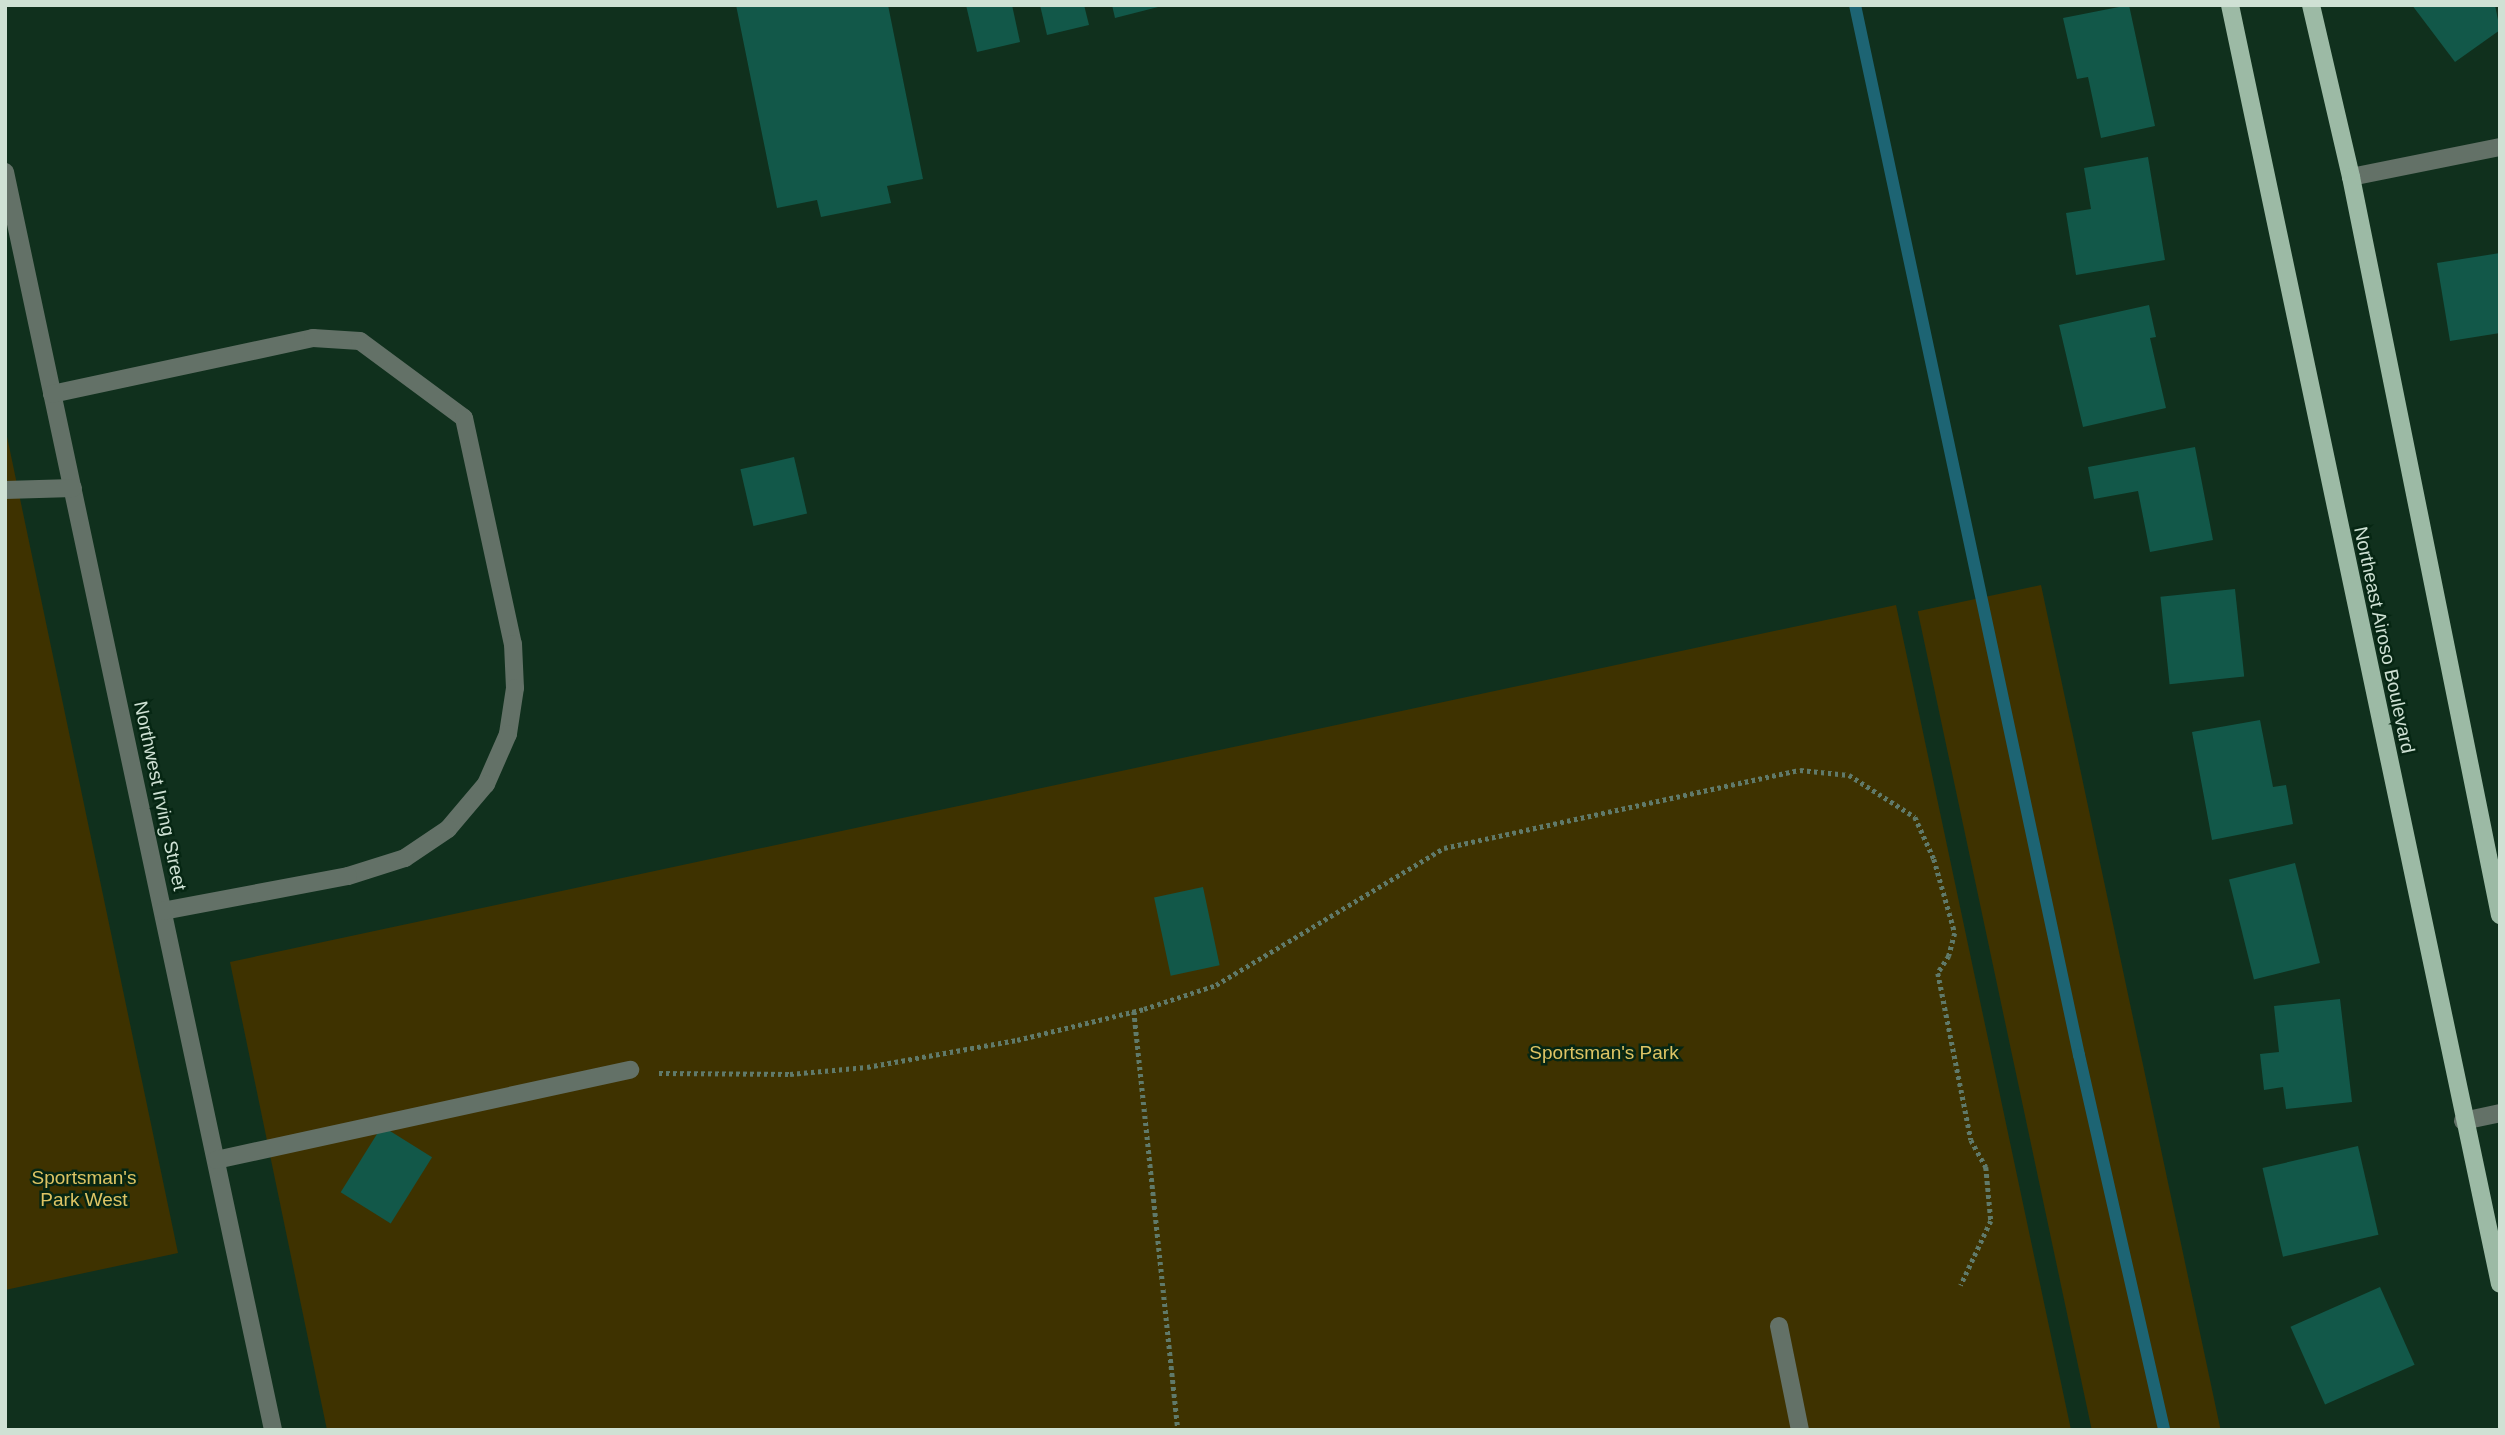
<!DOCTYPE html>
<style>
body{margin:0}
#map{position:relative;width:2505px;height:1435px;overflow:hidden;background:#10301d;font-family:Helvetica,sans-serif}
div>[style]{position:absolute}
[style*='--x']{left:calc(var(--x)*1px);top:calc(var(--y)*1px);width:calc(var(--w)*1px);rotate:calc(var(--a)*1deg)}
.green>*{inset:0;background:#3e3200;transform-origin:0 0}
.stream>*{height:12px;margin:-6px;padding:0 6px;transform-origin:6px;border-radius:6px;background:#1d6473}
.building>*{inset:0;background:#125849;transform-origin:0 0}
.path>*{height:4.5px;margin-top:-2.25px;transform-origin:0;background:repeating-linear-gradient(90deg,#607a6a 0 3.5px,transparent 0 7px)}
.minor>*{height:18px;margin:-9px;padding:0 9px;transform-origin:9px;border-radius:9px;background:#637167}
.major>*{height:18px;margin:-9px;padding:0 9px;transform-origin:9px;border-radius:9px;background:#9cbaa5}
span{translate:-50% -50%;white-space:nowrap;text-align:center;line-height:1.15;-webkit-text-stroke:5px #062613;paint-order:stroke}
.street-label{font-size:19px;color:#cfe1d4}
.park-label{font-size:19px;color:#dec464}
.frame{position:absolute;inset:0;border:7px solid #cfe1d4;pointer-events:none}
</style>
<div id="map">
<div class="green">
<div style="clip-path:polygon(5px 427px,178px 1253px,5px 1290px)"></div>
<div style="left:2041px;top:585px;width:865px;height:126px;rotate:78deg"></div>
<div style="clip-path:polygon(1896px 605px,2071px 1430px,327px 1430px,230px 962px)"></div>
</div>
<div class="stream">
<div style="--x:1855;--y:5;--w:1074;--a:77.96"></div>
<div style="--x:2079;--y:1055;--w:385;--a:77.2"></div>
</div>
<div class="building">
<div style="clip-path:polygon(736px 5px,888px 5px,923px 179px,887px 186px,891px 203px,821px 217px,817px 200px,777px 208px)"></div>
<div style="clip-path:polygon(966px 5px,1012px 5px,1020px 42px,977px 52px)"></div>
<div style="clip-path:polygon(1040px 5px,1084px 5px,1089px 25px,1047px 35px)"></div>
<div style="clip-path:polygon(1112px 5px,1162px 5px,1162px 6px,1115px 18px)"></div>
<div style="clip-path:polygon(2129px 5px,2155px 126px,2101px 138px,2088px 77px,2077px 79px,2063px 18px)"></div>
<div style="clip-path:polygon(2412px 5px,2495px 5px,2500px 30px,2455px 62px)"></div>
<div style="clip-path:polygon(2148px 157px,2165px 260px,2076px 275px,2066px 213px,2091px 209px,2084px 168px)"></div>
<div style="clip-path:polygon(2500px 253px,2500px 333px,2450px 341px,2437px 263px)"></div>
<div style="clip-path:polygon(2149px 305px,2156px 337px,2150px 338px,2166px 408px,2083px 427px,2059px 325px)"></div>
<div style="clip-path:polygon(2195px 447px,2213px 540px,2150px 552px,2138px 491px,2094px 499px,2088px 467px)"></div>
<div style="left:794px;top:457px;width:58px;height:55px;rotate:77deg"></div>
<div style="left:2235px;top:589px;width:88px;height:75px;rotate:84deg"></div>
<div style="clip-path:polygon(2260px 720px,2273px 787px,2286px 785px,2293px 824px,2212px 840px,2192px 732px)"></div>
<div style="left:2295px;top:863px;width:103px;height:68px;rotate:76deg"></div>
<div style="left:1203px;top:887px;width:80px;height:50px;rotate:78deg"></div>
<div style="clip-path:polygon(2340px 999px,2352px 1102px,2286px 1109px,2283px 1087px,2264px 1090px,2260px 1054px,2279px 1052px,2274px 1006px)"></div>
<div style="left:382px;top:1126px;width:59px;height:78px;rotate:32deg"></div>
<div style="left:2358px;top:1146px;width:91px;height:98px;rotate:77deg"></div>
<div style="left:2380px;top:1287px;width:85px;height:98px;rotate:66deg"></div>
</div>
<div class="path">
<div style="--x:1134;--y:1011;--w:421;--a:84"></div>
<div style="--x:659;--y:1073;--w:131;--a:0.4"></div>
<div style="--x:790;--y:1074;--w:77;--a:-5.2"></div>
<div style="--x:867;--y:1067;--w:152;--a:-10.2"></div>
<div style="--x:1017;--y:1040;--w:131;--a:-13.7"></div>
<div style="--x:1144;--y:1009;--w:76;--a:-18.4"></div>
<div style="--x:1216;--y:985;--w:266;--a:-31"></div>
<div style="--x:1444;--y:848;--w:364;--a:-12.4"></div>
<div style="--x:1800;--y:770;--w:49;--a:5.8"></div>
<div style="--x:1849;--y:775;--w:78;--a:32.5"></div>
<div style="--x:1915;--y:817;--w:46;--a:65.7"></div>
<div style="--x:1934;--y:859;--w:77;--a:74.2"></div>
<div style="--x:1955;--y:933;--w:24;--a:105"></div>
<div style="--x:1949;--y:956;--w:20;--a:123"></div>
<div style="--x:1938;--y:973;--w:170;--a:78.8"></div>
<div style="--x:1971;--y:1140;--w:31;--a:61"></div>
<div style="--x:1986;--y:1167;--w:54;--a:84.7"></div>
<div style="--x:1991;--y:1221;--w:71;--a:115.1"></div>
</div>
<div class="minor">
<div style="--x:5;--y:172;--w:1286;--a:77.97"></div>
<div style="--x:2351;--y:177;--w:152;--a:-11.4"></div>
<div style="--x:52;--y:394;--w:267;--a:-12.1"></div>
<div style="--x:313;--y:338;--w:47;--a:3.7"></div>
<div style="--x:360;--y:341;--w:129;--a:36.5"></div>
<div style="--x:464;--y:418;--w:231;--a:77.8"></div>
<div style="--x:513;--y:644;--w:44;--a:87.4"></div>
<div style="--x:515;--y:688;--w:47;--a:98.7"></div>
<div style="--x:508;--y:734;--w:55;--a:113.7"></div>
<div style="--x:486;--y:784;--w:59;--a:130.2"></div>
<div style="--x:448;--y:829;--w:52;--a:146"></div>
<div style="--x:405;--y:858;--w:60;--a:162.5"></div>
<div style="--x:348;--y:876;--w:188;--a:169.3"></div>
<div style="--x:5;--y:490;--w:68;--a:-1.7"></div>
<div style="--x:2463;--y:1121;--w:38;--a:-12"></div>
<div style="--x:216;--y:1160;--w:424;--a:-12.3"></div>
<div style="--x:1779;--y:1326;--w:106;--a:78.6"></div>
</div>
<div class="major">
<div style="--x:2230;--y:5;--w:1307;--a:78.08"></div>
<div style="--x:2311;--y:5;--w:177;--a:76.9"></div>
<div style="--x:2351;--y:177;--w:753;--a:78.59"></div>
</div>
<div class="street-label">
<span style="left:2384px;top:640px;rotate:78deg">Northeast Airoso Boulevard</span>
<span style="left:160px;top:796px;rotate:78deg">Northwest Irving Street</span>
</div>
<div class="park-label">
<span style="left:1604px;top:1053px">Sportsman's Park</span>
<span style="left:84px;top:1189px">Sportsman's<br>Park West</span>
</div>
<div class="frame"></div>
</div>
